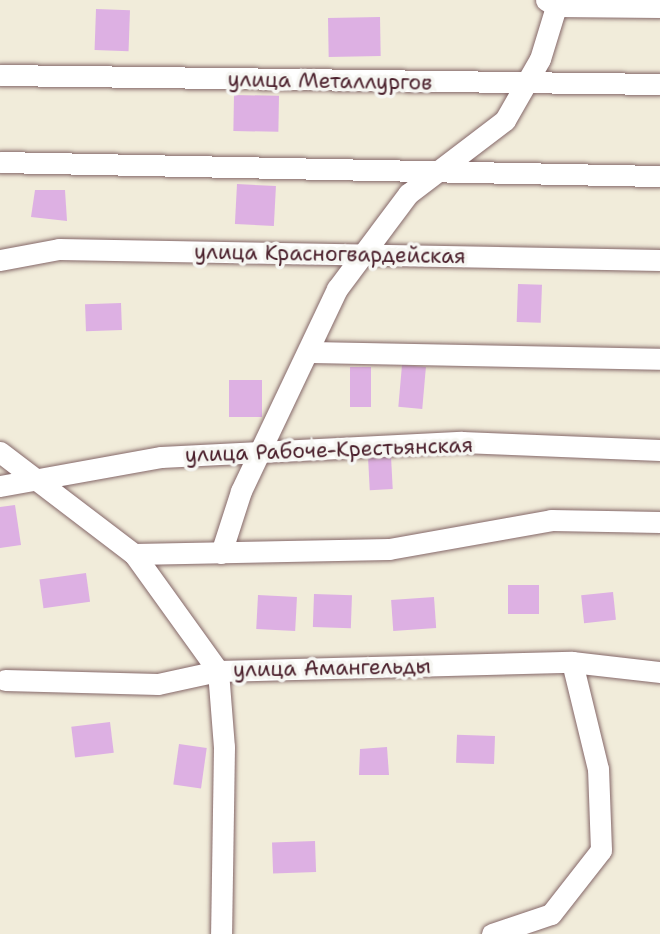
<!DOCTYPE html>
<meta charset="utf-8">
<style>
body{margin:0}
#map{position:relative;width:660px;height:934px;overflow:hidden;background:#f1ecda;font-family:"Shantell Sans",sans-serif}
div>[style]{position:absolute}
[style*='--x']{left:calc(var(--x)*1px);top:calc(var(--y)*1px);width:calc(var(--w)*1px);rotate:calc(var(--a)*1deg)}
.building>*{inset:0;background:#ddb0e3;transform-origin:0 0}
.roads{filter:drop-shadow(0 0 2px #846768) drop-shadow(0 0 2px #846768)}
.minor>*{height:21px;margin:-10.5px;padding:0 10.5px;transform-origin:10.5px;border-radius:10.5px;background:#fff}
span{translate:-50% -50%;white-space:nowrap;text-align:center;line-height:1.15;-webkit-text-stroke:7px #f6f6f2;paint-order:stroke}
.street-label{font-size:21px;color:#4a1f2b}
</style>
<div id="map">
<div class="building">
<div style="left:96px;top:9px;width:34px;height:41px;rotate:2deg"></div>
<div style="left:380px;top:17px;width:39px;height:52px;rotate:89deg"></div>
<div style="left:234px;top:95px;width:45px;height:36px;rotate:1deg"></div>
<div style="left:237px;top:184px;width:39px;height:40px;rotate:3deg"></div>
<div style="clip-path:polygon(35px 190px,65px 190px,67px 221px,31px 217px)"></div>
<div style="left:518px;top:284px;width:24px;height:38px;rotate:2deg"></div>
<div style="left:121px;top:303px;width:27px;height:36px;rotate:88deg"></div>
<div style="left:402px;top:365px;width:24px;height:42px;rotate:5deg"></div>
<div style="left:350px;top:367px;width:21px;height:40px"></div>
<div style="left:229px;top:380px;width:33px;height:37px"></div>
<div style="left:391px;top:456px;width:33px;height:23px;rotate:87deg"></div>
<div style="clip-path:polygon(15px 505px,21px 545px,0 548px,0 507px)"></div>
<div style="left:86px;top:573px;width:29px;height:47px;rotate:82deg"></div>
<div style="left:508px;top:585px;width:31px;height:29px"></div>
<div style="left:613px;top:592px;width:28px;height:32px;rotate:84deg"></div>
<div style="left:314px;top:594px;width:38px;height:33px;rotate:2deg"></div>
<div style="left:258px;top:595px;width:39px;height:34px;rotate:3deg"></div>
<div style="left:434px;top:597px;width:31px;height:43px;rotate:86deg"></div>
<div style="left:110px;top:722px;width:31px;height:39px;rotate:83deg"></div>
<div style="left:495px;top:736px;width:28px;height:38px;rotate:92deg"></div>
<div style="left:179px;top:744px;width:28px;height:41px;rotate:8deg"></div>
<div style="clip-path:polygon(387px 747px,389px 775px,359px 775px,360px 749px)"></div>
<div style="left:315px;top:841px;width:31px;height:43px;rotate:88deg"></div>
</div>
<div class="roads">
<div class="minor">
<div style="--x:546;--y:0;--w:12;--a:31"></div>
<div style="--x:556;--y:6;--w:104;--a:0.6"></div>
<div style="--x:0;--y:75;--w:660;--a:0.78"></div>
<div style="--x:0;--y:162;--w:660;--a:1.22"></div>
<div style="--x:0;--y:260;--w:60;--a:-10.6"></div>
<div style="--x:59;--y:249;--w:601;--a:1.05"></div>
<div style="--x:309;--y:352;--w:351;--a:1.1"></div>
<div style="--x:0;--y:452;--w:168;--a:37.3"></div>
<div style="--x:134;--y:554;--w:144;--a:54.3"></div>
<div style="--x:0;--y:486;--w:164;--a:-10.2"></div>
<div style="--x:161;--y:457;--w:301;--a:-2.9"></div>
<div style="--x:462;--y:442;--w:198;--a:2.3"></div>
<div style="--x:221;--y:553;--w:65;--a:-72.1"></div>
<div style="--x:241;--y:491;--w:224;--a:-64.6"></div>
<div style="--x:337;--y:289;--w:119;--a:-53.2"></div>
<div style="--x:408;--y:194;--w:122;--a:-37.3"></div>
<div style="--x:505;--y:120;--w:70;--a:-60.2"></div>
<div style="--x:540;--y:59;--w:62;--a:-73"></div>
<div style="--x:134;--y:554;--w:255;--a:-1.1"></div>
<div style="--x:389;--y:549;--w:165;--a:-10.1"></div>
<div style="--x:551;--y:520;--w:109;--a:1.1"></div>
<div style="--x:218;--y:671;--w:76;--a:85.5"></div>
<div style="--x:224;--y:747;--w:187;--a:90.9"></div>
<div style="--x:5;--y:680;--w:153;--a:1.5"></div>
<div style="--x:158;--y:684;--w:61;--a:-12.2"></div>
<div style="--x:218;--y:671;--w:354;--a:-1.5"></div>
<div style="--x:572;--y:662;--w:89;--a:6.5"></div>
<div style="--x:492;--y:934;--w:62;--a:-18.7"></div>
<div style="--x:551;--y:914;--w:81;--a:-52"></div>
<div style="--x:601;--y:850;--w:81;--a:-92.1"></div>
<div style="--x:598;--y:769;--w:110;--a:-103.7"></div>
</div>
</div>
<div class="street-label">
<span style="left:330px;top:81px;rotate:1deg">улица Металлургов</span>
<span style="left:330px;top:254px;rotate:1deg">улица Красногвардейская</span>
<span style="left:329px;top:450px;rotate:-2deg">улица Рабоче-Крестьянская</span>
<span style="left:332px;top:668px;rotate:-1deg">улица Амангельды</span>
</div>
</div>
